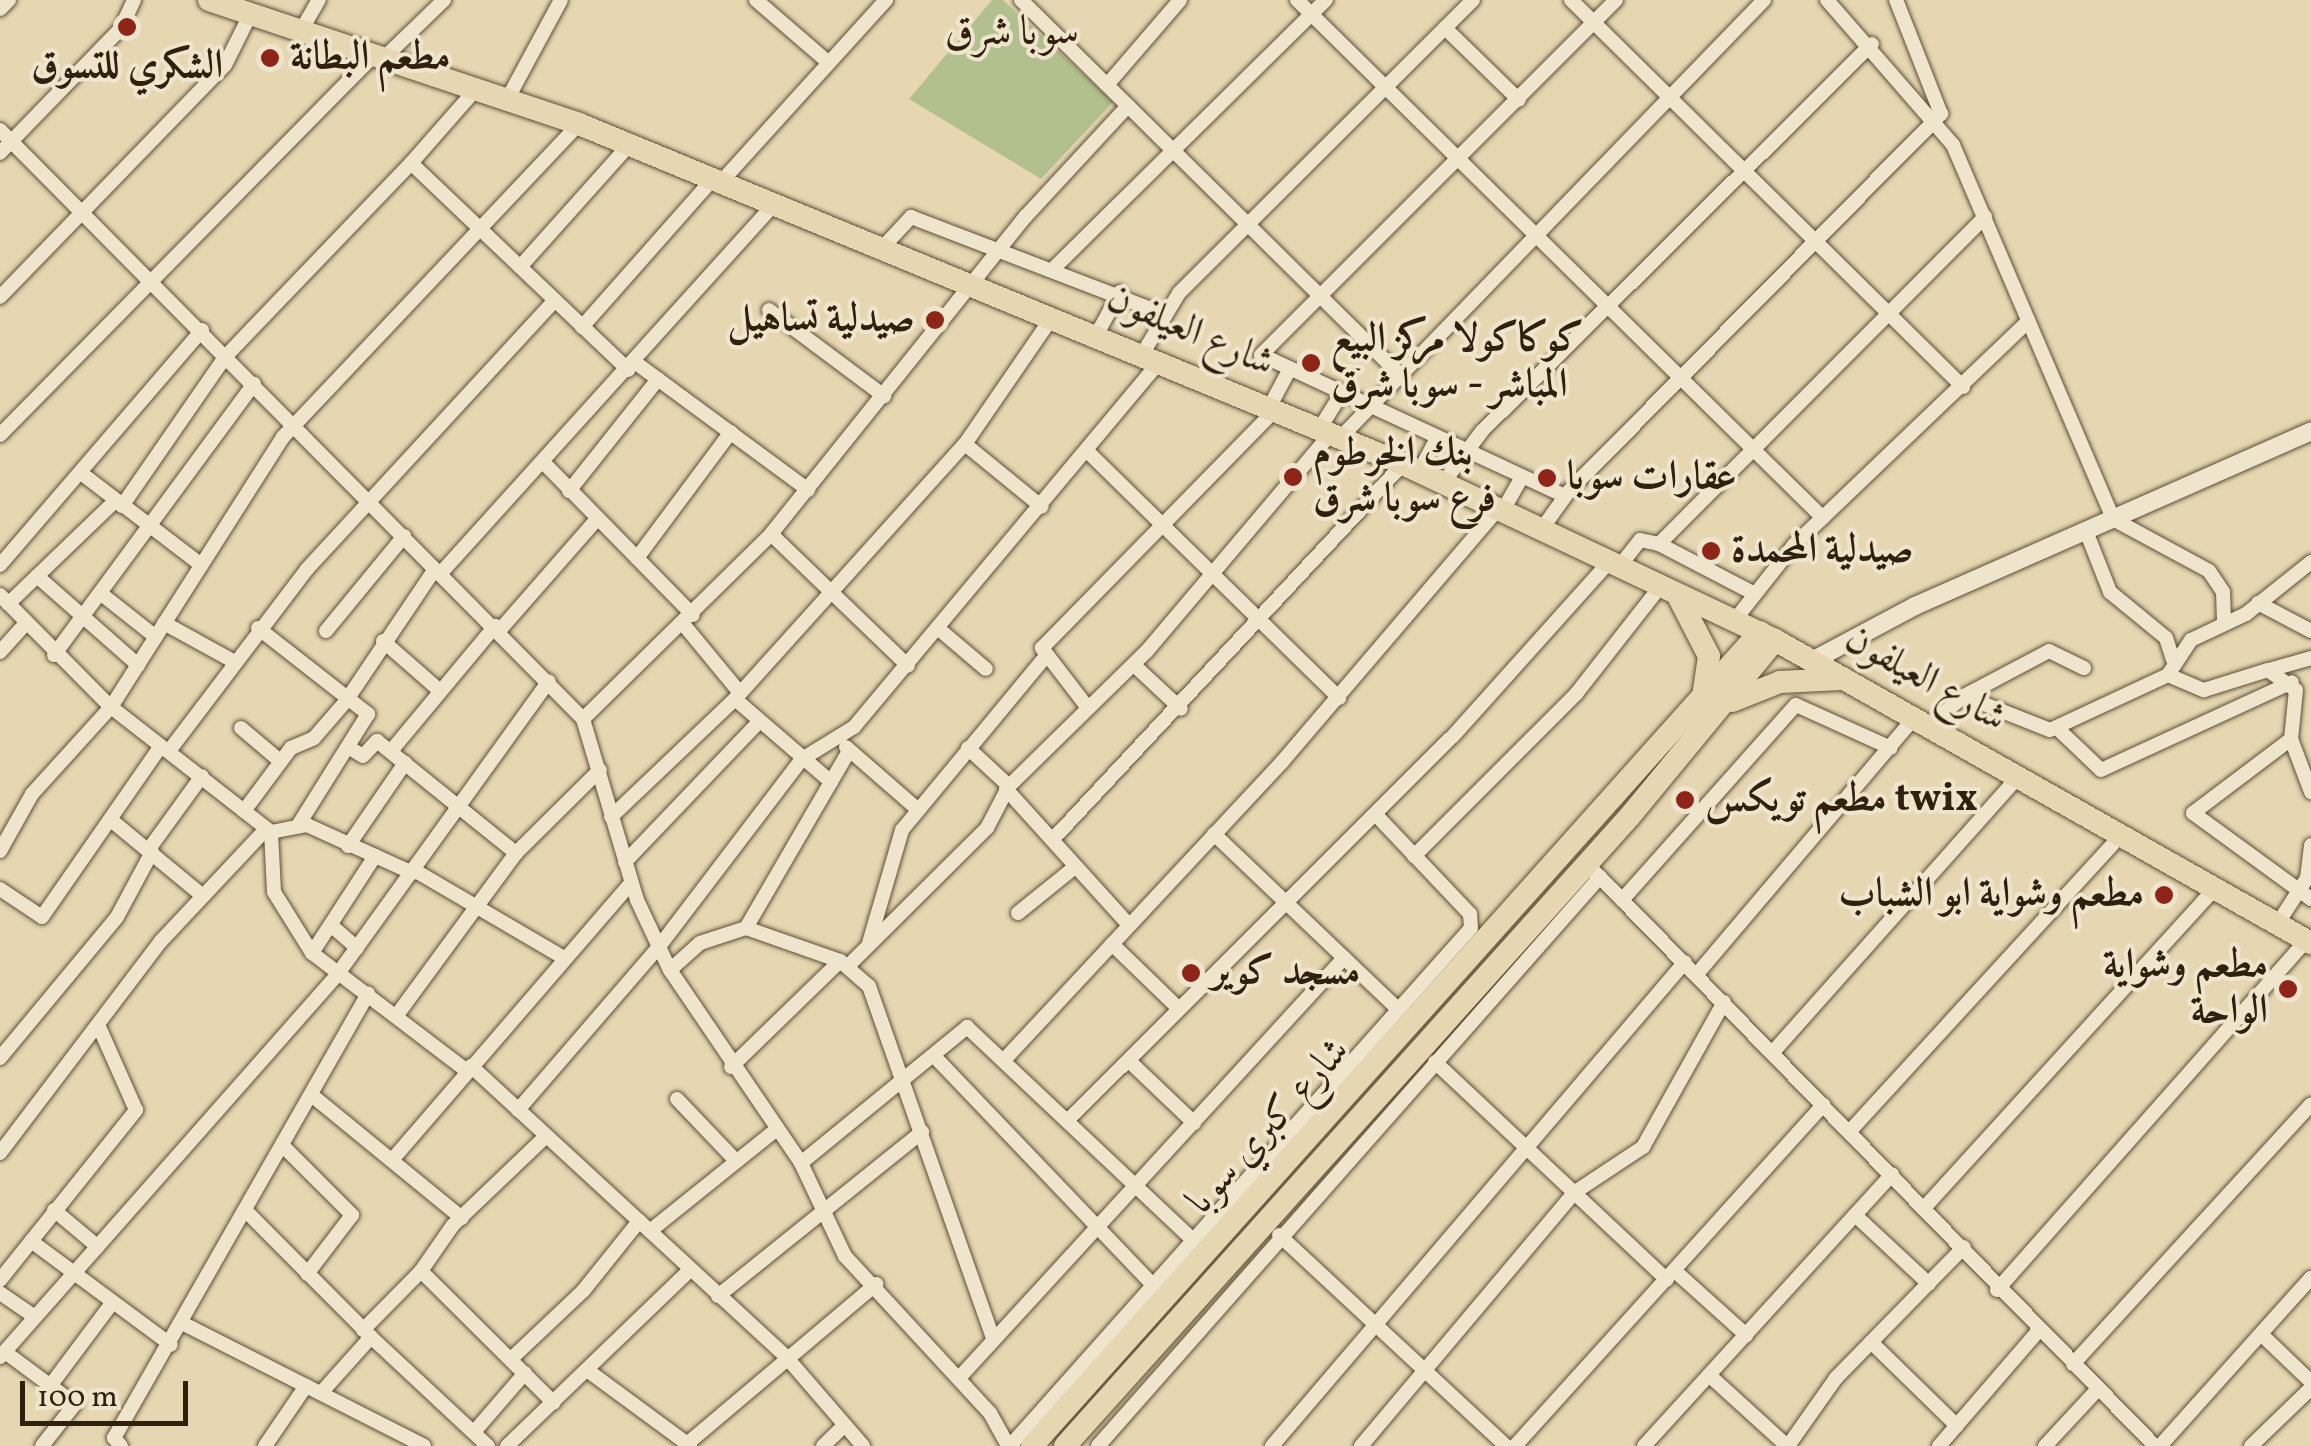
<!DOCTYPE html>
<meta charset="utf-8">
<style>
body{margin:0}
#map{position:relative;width:2311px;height:1446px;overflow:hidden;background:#e6d7b2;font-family:Vollkorn,Amiri,serif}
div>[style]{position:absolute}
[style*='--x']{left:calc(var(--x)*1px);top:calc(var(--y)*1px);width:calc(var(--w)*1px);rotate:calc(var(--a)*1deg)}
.green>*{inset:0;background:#b2bf8e}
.roads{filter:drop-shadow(0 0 2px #5d4e36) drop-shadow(0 0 2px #5d4e36)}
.minor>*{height:14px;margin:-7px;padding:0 7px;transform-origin:7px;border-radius:7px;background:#efe5cd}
.tertiary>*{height:18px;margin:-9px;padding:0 9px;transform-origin:9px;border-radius:9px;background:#efe5cd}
.trunk>*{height:22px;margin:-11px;padding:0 11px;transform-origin:11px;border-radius:11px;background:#e6d7b2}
.dots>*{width:28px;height:28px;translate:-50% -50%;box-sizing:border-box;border:5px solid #efe5cd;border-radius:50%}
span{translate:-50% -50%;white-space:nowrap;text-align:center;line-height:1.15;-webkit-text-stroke:8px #efe5cd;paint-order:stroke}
.poi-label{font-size:40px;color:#2f210d;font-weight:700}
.left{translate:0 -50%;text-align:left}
.right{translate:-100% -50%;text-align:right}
.street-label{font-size:40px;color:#2f210d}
.neighbourhood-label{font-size:42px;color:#2f210d}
.scale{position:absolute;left:20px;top:1381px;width:168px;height:45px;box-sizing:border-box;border:5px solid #2f210d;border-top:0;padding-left:12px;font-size:30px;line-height:35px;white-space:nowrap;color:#2f210d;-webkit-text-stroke:8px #efe5cd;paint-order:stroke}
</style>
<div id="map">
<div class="green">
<div style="clip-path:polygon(992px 0,1003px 0,1113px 102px,1041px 179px,909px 99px)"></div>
</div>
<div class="roads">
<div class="minor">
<div style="--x:756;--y:0;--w:96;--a:40.8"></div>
<div style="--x:1021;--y:0;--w:529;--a:44.69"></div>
<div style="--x:1297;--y:0;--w:738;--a:44.56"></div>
<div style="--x:1571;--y:0;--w:551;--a:44.63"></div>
<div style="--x:1827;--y:0;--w:192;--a:49"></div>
<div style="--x:1953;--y:145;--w:407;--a:66.8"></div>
<div style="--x:2113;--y:519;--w:109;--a:28.4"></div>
<div style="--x:2209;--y:571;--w:25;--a:56"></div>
<div style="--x:2223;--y:592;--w:32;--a:88"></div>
<div style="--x:0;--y:9;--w:13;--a:-45"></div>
<div style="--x:1445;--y:28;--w:103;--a:44.2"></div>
<div style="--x:302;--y:29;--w:34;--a:-60"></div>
<div style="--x:386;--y:56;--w:81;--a:-44"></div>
<div style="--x:1107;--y:85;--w:112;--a:-49.3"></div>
<div style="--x:477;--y:88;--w:100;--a:131.3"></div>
<div style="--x:411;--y:163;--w:300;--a:43.6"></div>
<div style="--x:508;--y:98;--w:111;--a:-61.6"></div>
<div style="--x:0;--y:130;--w:829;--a:45.29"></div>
<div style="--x:583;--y:719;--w:189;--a:73.4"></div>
<div style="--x:637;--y:900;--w:77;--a:64.8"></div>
<div style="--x:670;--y:970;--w:233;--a:55.8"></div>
<div style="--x:801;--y:1163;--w:103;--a:64.7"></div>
<div style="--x:845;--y:1256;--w:214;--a:47.3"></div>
<div style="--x:990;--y:1413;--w:38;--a:61"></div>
<div style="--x:0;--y:153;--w:174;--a:-45.9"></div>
<div style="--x:121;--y:28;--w:31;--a:-65"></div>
<div style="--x:721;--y:182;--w:246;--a:-47.8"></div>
<div style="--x:884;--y:246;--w:40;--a:-47"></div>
<div style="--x:911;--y:217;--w:271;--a:21"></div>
<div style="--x:520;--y:267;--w:164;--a:-48.2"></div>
<div style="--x:1054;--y:268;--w:382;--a:-44.6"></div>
<div style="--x:0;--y:297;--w:323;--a:-45.9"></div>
<div style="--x:225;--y:65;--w:58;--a:-63.4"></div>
<div style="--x:769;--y:310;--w:144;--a:36.8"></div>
<div style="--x:582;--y:327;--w:198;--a:-48.5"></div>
<div style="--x:1097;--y:334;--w:48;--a:-61.3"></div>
<div style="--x:1143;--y:353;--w:70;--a:-59"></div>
<div style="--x:1179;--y:293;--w:415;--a:-44.9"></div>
<div style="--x:636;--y:363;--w:214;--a:36.4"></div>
<div style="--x:1270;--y:406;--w:40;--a:-62"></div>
<div style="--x:1320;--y:428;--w:40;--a:-58"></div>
<div style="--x:0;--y:435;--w:536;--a:-45.45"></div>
<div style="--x:1341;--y:437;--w:608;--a:-45.93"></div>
<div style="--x:965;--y:444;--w:99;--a:39.3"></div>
<div style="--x:1087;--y:451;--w:353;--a:44.4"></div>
<div style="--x:543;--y:462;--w:214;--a:45.6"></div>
<div style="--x:1419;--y:472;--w:38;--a:-62"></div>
<div style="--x:81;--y:473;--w:150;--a:37.4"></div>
<div style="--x:1443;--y:483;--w:66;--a:-53"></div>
<div style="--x:1483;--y:430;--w:548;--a:-44.78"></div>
<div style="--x:569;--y:491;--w:143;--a:-51.5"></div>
<div style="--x:1565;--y:496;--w:335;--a:-155.1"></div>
<div style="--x:1261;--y:355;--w:502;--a:-45"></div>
<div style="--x:122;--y:506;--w:183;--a:-55.3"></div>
<div style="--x:226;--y:356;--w:267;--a:-46.2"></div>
<div style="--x:1502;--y:512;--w:40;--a:-60.3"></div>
<div style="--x:1541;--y:530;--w:48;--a:-54.3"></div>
<div style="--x:1569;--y:491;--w:530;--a:-45.38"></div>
<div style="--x:1941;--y:114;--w:123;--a:-111.5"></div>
<div style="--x:2086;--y:531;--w:66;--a:68.5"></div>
<div style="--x:2110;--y:592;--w:72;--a:39.4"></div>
<div style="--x:2166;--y:638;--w:25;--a:72"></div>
<div style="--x:771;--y:534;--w:190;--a:43.9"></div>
<div style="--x:1659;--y:544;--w:106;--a:27.5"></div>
<div style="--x:637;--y:558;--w:157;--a:-53.3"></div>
<div style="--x:0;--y:565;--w:310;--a:-49.3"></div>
<div style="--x:1619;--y:567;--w:34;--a:-52"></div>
<div style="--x:1640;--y:540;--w:19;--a:12"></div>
<div style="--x:1659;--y:544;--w:462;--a:-45.1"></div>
<div style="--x:440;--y:574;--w:500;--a:-47.9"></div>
<div style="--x:37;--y:576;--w:135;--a:41.4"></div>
<div style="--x:0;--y:595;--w:158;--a:45.3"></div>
<div style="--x:111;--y:707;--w:203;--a:38"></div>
<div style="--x:271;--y:832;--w:37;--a:-11"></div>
<div style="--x:307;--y:825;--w:116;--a:24.4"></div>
<div style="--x:104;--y:596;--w:66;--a:38.3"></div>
<div style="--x:2258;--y:603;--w:60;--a:27.8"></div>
<div style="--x:8;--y:604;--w:149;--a:-43.9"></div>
<div style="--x:1734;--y:621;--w:97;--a:-51.7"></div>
<div style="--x:1794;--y:545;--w:324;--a:-43.7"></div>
<div style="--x:164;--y:623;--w:81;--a:28.8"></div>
<div style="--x:684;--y:625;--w:88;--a:50.5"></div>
<div style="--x:258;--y:628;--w:140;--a:38"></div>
<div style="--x:368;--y:714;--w:130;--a:122.1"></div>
<div style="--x:940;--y:630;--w:60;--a:40.3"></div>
<div style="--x:326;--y:631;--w:123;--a:-50.6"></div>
<div style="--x:499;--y:631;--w:150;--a:-48.8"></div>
<div style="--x:383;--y:641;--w:74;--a:41.2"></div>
<div style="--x:0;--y:652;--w:38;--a:-48"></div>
<div style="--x:54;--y:655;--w:337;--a:-53.6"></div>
<div style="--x:1134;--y:665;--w:64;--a:43.1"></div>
<div style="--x:2269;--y:670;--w:44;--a:-15.9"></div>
<div style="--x:2168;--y:675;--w:42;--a:-56.7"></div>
<div style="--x:2191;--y:640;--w:61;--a:-25.3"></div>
<div style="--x:2246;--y:614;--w:83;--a:-38.7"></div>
<div style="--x:1964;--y:696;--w:96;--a:-27.9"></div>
<div style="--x:2049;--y:651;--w:39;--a:26"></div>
<div style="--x:735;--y:699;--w:127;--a:40.8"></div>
<div style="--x:1088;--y:708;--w:76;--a:-127.5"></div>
<div style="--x:1042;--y:648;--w:334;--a:-45.6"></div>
<div style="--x:583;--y:719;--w:264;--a:-44.5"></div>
<div style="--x:771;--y:534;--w:408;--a:-51.3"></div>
<div style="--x:1026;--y:216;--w:150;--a:-47.2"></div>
<div style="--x:1931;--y:724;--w:43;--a:-40.3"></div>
<div style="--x:1964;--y:696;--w:92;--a:21.6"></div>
<div style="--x:2050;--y:730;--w:130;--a:-25"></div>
<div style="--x:2168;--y:675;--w:39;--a:23"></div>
<div style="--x:2204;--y:690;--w:67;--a:-17.4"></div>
<div style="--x:2268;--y:670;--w:34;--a:36"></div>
<div style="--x:2296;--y:690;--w:49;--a:95.8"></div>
<div style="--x:2291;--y:739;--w:57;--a:69.3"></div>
<div style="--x:241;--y:728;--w:51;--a:40.2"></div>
<div style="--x:2058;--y:729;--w:59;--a:43.6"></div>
<div style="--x:2101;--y:770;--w:210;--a:-24.7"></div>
<div style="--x:2291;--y:739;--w:123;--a:142.9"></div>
<div style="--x:2193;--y:813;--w:146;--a:36.1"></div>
<div style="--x:348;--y:747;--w:17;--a:31"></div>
<div style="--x:363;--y:756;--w:21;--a:-47"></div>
<div style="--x:377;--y:741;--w:179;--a:38.9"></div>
<div style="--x:846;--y:747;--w:94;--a:41.1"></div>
<div style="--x:968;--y:748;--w:56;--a:42.8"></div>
<div style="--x:169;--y:751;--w:228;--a:-52.8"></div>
<div style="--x:307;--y:569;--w:364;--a:-47.3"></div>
<div style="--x:391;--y:751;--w:163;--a:-50.2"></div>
<div style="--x:1006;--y:789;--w:183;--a:47.9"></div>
<div style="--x:244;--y:811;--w:79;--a:-53.3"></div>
<div style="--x:291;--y:748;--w:25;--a:-23"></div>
<div style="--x:314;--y:738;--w:49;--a:-49.1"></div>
<div style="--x:346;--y:701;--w:159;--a:-56"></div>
<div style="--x:611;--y:817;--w:171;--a:-43.6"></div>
<div style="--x:735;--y:699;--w:343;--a:-48"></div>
<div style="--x:965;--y:444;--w:155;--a:-55.5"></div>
<div style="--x:111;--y:820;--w:119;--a:39.6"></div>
<div style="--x:271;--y:832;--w:60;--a:87.1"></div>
<div style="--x:274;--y:892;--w:72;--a:58.1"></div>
<div style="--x:312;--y:953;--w:195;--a:37.3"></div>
<div style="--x:1214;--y:834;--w:254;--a:43.6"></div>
<div style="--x:1056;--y:836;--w:509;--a:-46.99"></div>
<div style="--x:348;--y:846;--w:101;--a:-55.5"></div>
<div style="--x:149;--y:849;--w:90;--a:-54"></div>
<div style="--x:0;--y:851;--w:65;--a:-60.7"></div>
<div style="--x:32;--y:794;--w:118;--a:-47.8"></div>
<div style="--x:111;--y:707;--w:320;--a:-57.5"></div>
<div style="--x:283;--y:437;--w:431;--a:-46.6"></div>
<div style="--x:1414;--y:856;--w:229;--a:-45"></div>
<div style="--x:1576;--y:694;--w:136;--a:-51.9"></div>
<div style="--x:625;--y:862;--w:194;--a:-46.3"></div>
<div style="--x:1587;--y:864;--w:813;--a:45.7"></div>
<div style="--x:414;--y:870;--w:174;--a:30.4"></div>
<div style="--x:0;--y:889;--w:50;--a:33.7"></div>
<div style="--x:42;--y:917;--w:208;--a:-55.2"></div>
<div style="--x:1622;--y:900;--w:261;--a:-48.3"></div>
<div style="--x:1796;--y:705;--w:104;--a:24.4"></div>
<div style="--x:1018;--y:913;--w:73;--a:-38.9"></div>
<div style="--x:2278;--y:923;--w:54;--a:-57.2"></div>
<div style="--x:2307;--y:878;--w:33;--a:-83"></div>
<div style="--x:333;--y:927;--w:32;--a:41"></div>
<div style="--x:746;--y:928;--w:205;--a:-59.8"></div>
<div style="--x:869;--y:943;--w:118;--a:-73.7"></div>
<div style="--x:902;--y:830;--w:226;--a:-50.4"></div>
<div style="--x:1112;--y:944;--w:93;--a:44.1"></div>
<div style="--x:312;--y:953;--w:116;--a:-57"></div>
<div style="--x:848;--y:966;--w:196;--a:-44.8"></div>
<div style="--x:987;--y:828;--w:47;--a:-62.4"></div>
<div style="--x:1009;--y:786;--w:193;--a:-44.4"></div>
<div style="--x:1147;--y:651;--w:285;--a:-49.8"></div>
<div style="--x:670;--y:970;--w:40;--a:-42"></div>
<div style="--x:700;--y:943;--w:48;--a:-18.1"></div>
<div style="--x:746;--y:928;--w:100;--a:19.3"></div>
<div style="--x:840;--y:961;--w:38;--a:41"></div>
<div style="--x:869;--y:986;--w:375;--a:70.6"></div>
<div style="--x:1697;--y:974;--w:338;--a:-49.7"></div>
<div style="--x:397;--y:1015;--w:201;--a:-53.7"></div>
<div style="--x:516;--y:853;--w:118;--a:-44.7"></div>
<div style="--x:1773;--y:1052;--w:371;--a:-48.3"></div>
<div style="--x:935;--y:1057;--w:315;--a:46.3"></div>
<div style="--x:0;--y:1058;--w:183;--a:-50.3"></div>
<div style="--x:117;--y:917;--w:74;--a:-61.7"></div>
<div style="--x:1005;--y:1059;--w:406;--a:-47"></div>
<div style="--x:1282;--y:762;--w:331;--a:-49.5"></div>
<div style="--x:1129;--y:1061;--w:90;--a:43.6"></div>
<div style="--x:1435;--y:1062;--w:318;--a:43.2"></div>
<div style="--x:471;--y:1066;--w:432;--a:42.7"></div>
<div style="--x:788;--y:1359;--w:115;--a:49.2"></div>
<div style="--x:731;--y:1067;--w:152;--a:-44.2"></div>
<div style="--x:314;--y:1097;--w:191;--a:39.3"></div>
<div style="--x:677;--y:1099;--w:86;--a:46.4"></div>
<div style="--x:518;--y:1110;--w:214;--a:-49.2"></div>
<div style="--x:658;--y:948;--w:238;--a:-52.7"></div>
<div style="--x:802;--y:759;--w:61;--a:-31.6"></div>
<div style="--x:854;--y:727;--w:478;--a:-50.1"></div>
<div style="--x:1069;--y:1119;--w:542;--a:-44.93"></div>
<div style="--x:1453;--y:736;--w:234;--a:-48.1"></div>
<div style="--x:1850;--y:1131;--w:403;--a:-47.5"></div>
<div style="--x:285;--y:1148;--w:95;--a:45"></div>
<div style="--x:352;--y:1215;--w:74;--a:127.3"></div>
<div style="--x:0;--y:1153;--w:266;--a:-52.8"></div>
<div style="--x:161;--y:941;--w:154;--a:-46.8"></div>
<div style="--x:392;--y:1160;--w:366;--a:-49.2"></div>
<div style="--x:801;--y:1163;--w:215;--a:-39.3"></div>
<div style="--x:967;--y:1027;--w:311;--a:43.3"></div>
<div style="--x:1925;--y:1207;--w:433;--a:-47.7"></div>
<div style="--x:54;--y:1210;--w:57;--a:40.1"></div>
<div style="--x:248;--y:1213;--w:175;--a:45.2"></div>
<div style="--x:371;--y:1337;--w:75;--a:131.8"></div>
<div style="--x:1855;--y:1215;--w:101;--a:43"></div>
<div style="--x:650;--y:1231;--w:163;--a:-38.8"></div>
<div style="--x:1279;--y:1235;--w:310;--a:42.9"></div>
<div style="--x:31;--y:1241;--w:174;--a:36.6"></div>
<div style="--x:421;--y:1271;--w:56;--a:-55.2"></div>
<div style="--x:453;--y:1225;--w:129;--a:-43.7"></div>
<div style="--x:1675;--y:1271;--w:96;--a:42"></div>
<div style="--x:0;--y:1280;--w:218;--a:-51.3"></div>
<div style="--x:136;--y:1110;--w:89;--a:-114"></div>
<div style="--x:1997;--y:1290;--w:468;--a:-48.5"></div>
<div style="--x:0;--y:1293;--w:42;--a:34.4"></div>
<div style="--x:718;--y:1296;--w:262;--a:-38.8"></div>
<div style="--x:184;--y:1324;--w:269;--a:26.9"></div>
<div style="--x:363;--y:1330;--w:83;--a:-45.5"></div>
<div style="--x:421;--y:1271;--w:187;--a:44.8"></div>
<div style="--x:2261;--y:1334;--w:69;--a:43.8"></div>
<div style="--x:371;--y:1337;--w:160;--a:43"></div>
<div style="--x:1871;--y:1342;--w:120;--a:44.3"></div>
<div style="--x:5;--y:1352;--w:87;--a:36.6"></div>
<div style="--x:75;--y:1404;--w:53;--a:128.2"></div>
<div style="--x:0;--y:1357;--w:509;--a:-48.58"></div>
<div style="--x:337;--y:975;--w:362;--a:-54.2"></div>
<div style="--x:511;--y:1359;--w:99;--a:-43.4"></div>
<div style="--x:583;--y:1291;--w:90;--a:-51.3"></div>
<div style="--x:2073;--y:1364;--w:352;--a:-47.5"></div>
<div style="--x:587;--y:1370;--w:128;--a:36.4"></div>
<div style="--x:1709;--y:1375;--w:105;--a:42.3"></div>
<div style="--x:959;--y:1378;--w:570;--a:-47.49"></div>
<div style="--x:50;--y:1386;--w:104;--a:-53.2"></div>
<div style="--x:474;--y:1432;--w:78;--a:-49.2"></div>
<div style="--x:687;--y:1444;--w:248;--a:-40.2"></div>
<div style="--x:121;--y:1446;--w:11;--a:-131"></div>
<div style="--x:114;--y:1438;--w:512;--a:-60.23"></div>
<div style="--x:265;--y:1446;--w:73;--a:-55.7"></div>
<div style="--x:507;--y:1446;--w:254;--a:-43.9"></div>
<div style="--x:823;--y:1446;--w:29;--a:-44"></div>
<div style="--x:1010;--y:1446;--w:693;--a:-48.33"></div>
<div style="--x:1471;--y:928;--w:14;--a:-94"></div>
<div style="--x:1470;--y:914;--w:137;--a:-133.5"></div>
<div style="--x:1098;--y:1446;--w:759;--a:-48.58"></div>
<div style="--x:1272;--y:1446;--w:636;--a:-49.53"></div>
<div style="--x:1361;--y:1446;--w:332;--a:-49.9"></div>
<div style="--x:1575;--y:1192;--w:82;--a:-33.5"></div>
<div style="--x:1643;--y:1147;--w:166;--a:-60.8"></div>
<div style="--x:1515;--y:1446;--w:460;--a:-47.9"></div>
<div style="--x:1644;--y:1446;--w:368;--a:-47.6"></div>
<div style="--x:1788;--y:1446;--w:83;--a:-54.8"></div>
<div style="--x:1836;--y:1378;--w:183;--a:-45.7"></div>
<div style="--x:1939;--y:1446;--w:153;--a:-49.2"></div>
<div style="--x:2045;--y:1446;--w:78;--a:-47.1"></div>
<div style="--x:2160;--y:1446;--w:226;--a:-48.1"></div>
<div style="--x:2251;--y:1446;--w:83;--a:-44"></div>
</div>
<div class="tertiary">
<div style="--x:1812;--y:661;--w:117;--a:-28.1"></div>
<div style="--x:1915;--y:606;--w:433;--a:-23.8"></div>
</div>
<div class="trunk">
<div style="--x:209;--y:0;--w:390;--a:18.5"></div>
<div style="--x:579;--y:124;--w:891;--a:22.42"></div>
<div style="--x:1403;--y:464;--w:412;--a:25.3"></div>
<div style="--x:1775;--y:640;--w:616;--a:29.48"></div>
<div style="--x:1679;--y:598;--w:65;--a:62.7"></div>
<div style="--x:1709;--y:656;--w:41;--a:98.3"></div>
<div style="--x:1732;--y:701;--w:52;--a:-21.6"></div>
<div style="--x:1780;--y:682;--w:61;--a:-2.8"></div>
<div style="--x:1032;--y:1446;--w:1092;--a:-48.19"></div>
<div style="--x:1065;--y:1446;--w:846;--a:-48.11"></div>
<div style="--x:1630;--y:816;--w:228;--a:-50.5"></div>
</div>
</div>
<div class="dots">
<div style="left:127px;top:27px;background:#8f2418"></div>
<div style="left:270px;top:58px;background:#8f2418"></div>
<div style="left:935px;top:320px;background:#8f2418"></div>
<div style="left:1311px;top:363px;background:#8f2418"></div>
<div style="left:1293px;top:477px;background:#8f2418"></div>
<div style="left:1547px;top:478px;background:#8f2418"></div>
<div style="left:1711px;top:551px;background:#8f2418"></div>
<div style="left:1685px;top:800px;background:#8f2418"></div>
<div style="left:2164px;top:895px;background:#8f2418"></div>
<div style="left:1191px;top:973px;background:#8f2418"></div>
<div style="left:2288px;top:989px;background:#8f2418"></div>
</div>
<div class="poi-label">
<span class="left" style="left:290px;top:58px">مطعم البطانة</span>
<span style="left:127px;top:67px">الشكري للتسوق</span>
<span class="right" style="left:915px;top:320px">صيدلية تساهيل</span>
<span class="left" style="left:1331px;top:363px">كوكاكولا مركز البيع<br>المباشر - سوبا شرق</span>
<span class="left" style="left:1313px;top:477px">بنك الخرطوم<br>فرع سوبا شرق</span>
<span class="left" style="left:1567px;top:478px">عقارات سوبا</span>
<span class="left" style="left:1731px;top:551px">صيدلية المحمدة</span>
<span class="left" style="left:1705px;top:800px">مطعم تويكس twix</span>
<span class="right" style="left:2144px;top:895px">مطعم وشواية ابو الشباب</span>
<span class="right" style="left:2268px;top:989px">مطعم وشواية<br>الواحة</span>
<span class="left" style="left:1211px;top:973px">مسجد كوير</span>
</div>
<div class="street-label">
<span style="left:1190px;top:332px;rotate:23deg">شارع العيلفون</span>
<span style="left:1925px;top:680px;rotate:29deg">شارع العيلفون</span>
<span style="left:1269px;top:1127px;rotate:-48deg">شارع كبري سوبا</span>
</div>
<div class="neighbourhood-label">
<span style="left:1012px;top:34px">سوبا شرق</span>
</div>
<div class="scale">100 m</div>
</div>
